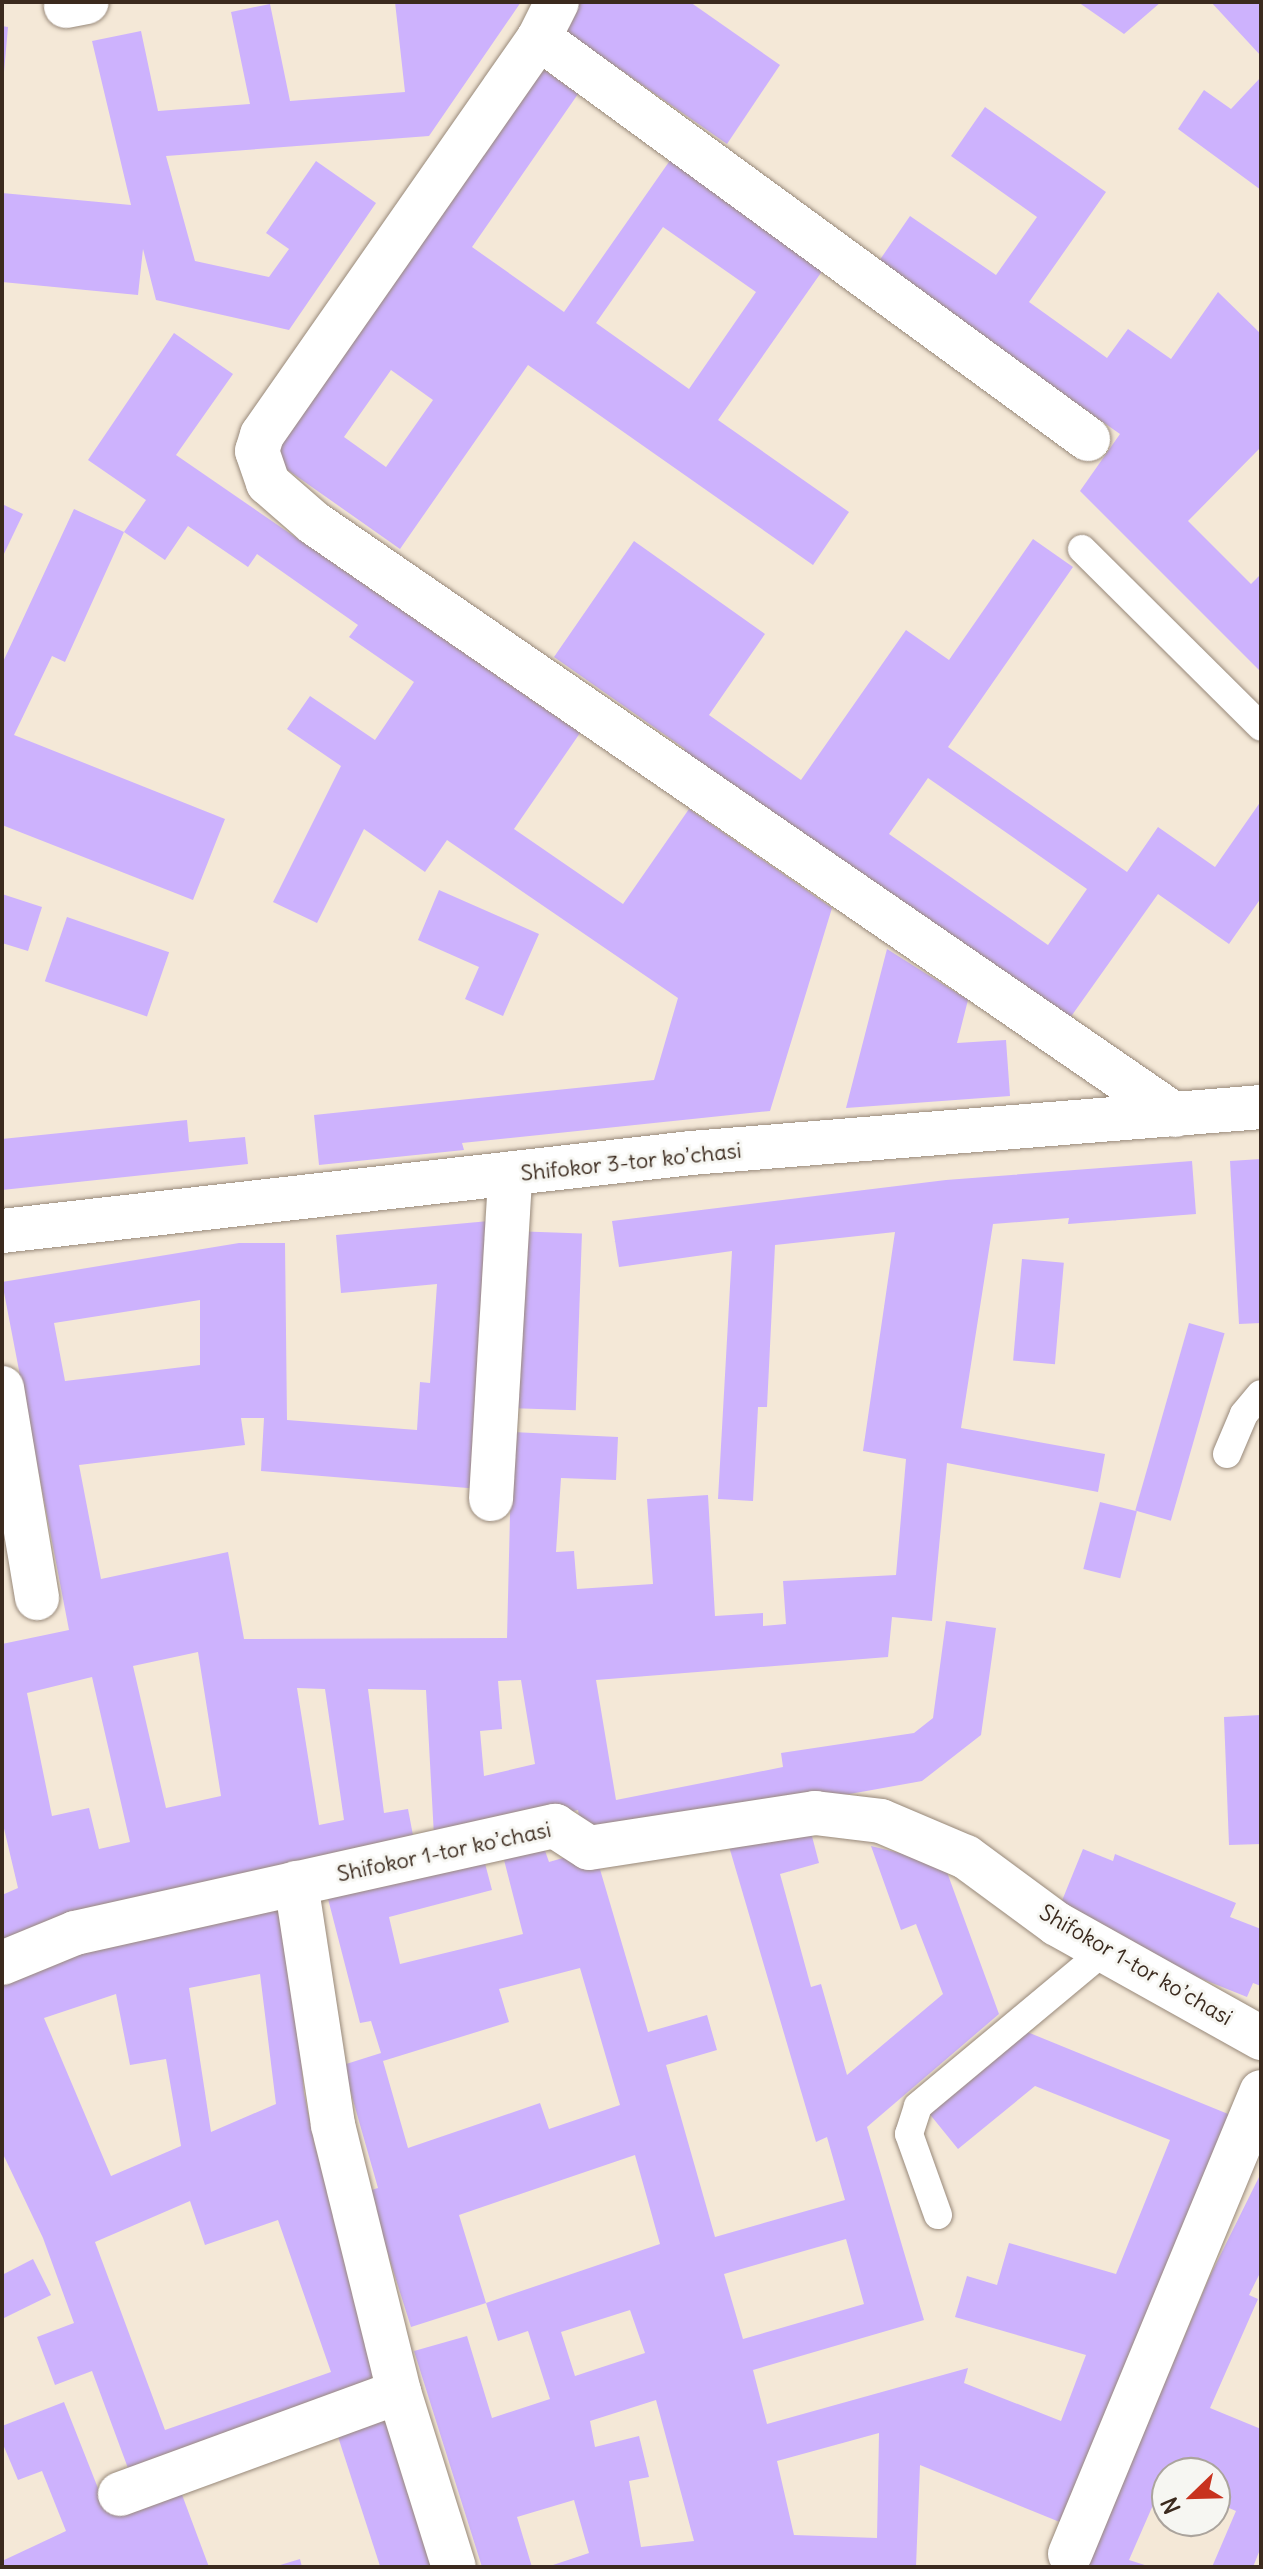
<!DOCTYPE html>
<meta charset="utf-8">
<style>
body{margin:0}
#map{position:relative;width:1263px;height:2569px;overflow:hidden;background:#f4e8d7;font-family:Delius,sans-serif}
div>[style]{position:absolute}
[style*='--x']{left:calc(var(--x)*1px);top:calc(var(--y)*1px);width:calc(var(--w)*1px);rotate:calc(var(--a)*1deg)}
.building>*{inset:0;background:#cdb2fd;transform-origin:0 0}
.roads{filter:drop-shadow(0 0 2px #98897a) drop-shadow(0 0 2px #98897a)}
.service>*{height:28px;margin:-14px;padding:0 14px;transform-origin:14px;border-radius:14px;background:#fff}
.minor>*{height:44px;margin:-22px;padding:0 22px;transform-origin:22px;border-radius:22px;background:#fff}
.tertiary>*{height:44px;margin:-22px;padding:0 22px;transform-origin:22px;border-radius:22px;background:#fff}
span{translate:-50% -50%;white-space:nowrap;text-align:center;line-height:1.15;-webkit-text-stroke:6px #f6f6f2;paint-order:stroke}
.street-label{font-size:22px;color:#3b2a1e}
.frame{position:absolute;inset:0;border:4px solid #3b2a1e;pointer-events:none}
.north{position:absolute;left:1151px;top:2457px;width:80px;height:80px;box-sizing:border-box;background:#f6f6f2;border:2px solid #aba49d;border-radius:50%;rotate:247deg;font-size:22px;font-weight:700;line-height:32px;text-align:center;color:#3b2a1e}
.north::after{content:'';display:block;margin:auto;width:28px;height:36px;background:#c8321e;clip-path:polygon(50% 0,100% 100%,50% 72%,0 100%)}
</style>
<div id="map">
<div class="building">
<div style="clip-path:polygon(395px 2px,521px 2px,429px 136px,166px 156px,195px 261px,269px 277px,289px 249px,266px 233px,316px 161px,376px 203px,289px 330px,156px 300px,143px 249px,138px 295px,2px 282px,2px 193px,131px 205px,92px 41px,141px 31px,158px 111px,250px 104px,231px 12px,270px 4px,290px 101px,405px 92px)"></div>
<div style="clip-path:polygon(566px 2px,690px 2px,780px 65px,727px 144px,552px 22px)"></div>
<div style="clip-path:polygon(1078px 2px,1161px 2px,1124px 34px)"></div>
<div style="clip-path:polygon(1211px 2px,1261px 2px,1261px 56px)"></div>
<div style="clip-path:polygon(2px 26px,8px 27px,4px 72px,2px 72px)"></div>
<div style="clip-path:polygon(evenodd,536px 64px,578px 94px,472px 247px,564px 312px,671px 159px,825px 267px,718px 420px,849px 512px,813px 565px,528px 365px,400px 549px,265px 454px,536px 64px,663px 227px,756px 292px,689px 389px,596px 323px,663px 227px,536px 64px,391px 370px,433px 400px,386px 467px,344px 437px,391px 370px)"></div>
<div style="clip-path:polygon(1261px 77px,1261px 190px,1178px 129px,1204px 90px,1231px 109px)"></div>
<div style="clip-path:polygon(985px 107px,1106px 192px,1029px 302px,1107px 358px,1128px 329px,1171px 359px,1218px 292px,1261px 334px,1261px 447px,1188px 521px,1251px 584px,1261px 574px,1261px 672px,1080px 491px,1120px 434px,877px 264px,910px 216px,996px 275px,1037px 217px,951px 156px)"></div>
<div style="clip-path:polygon(174px 333px,233px 374px,176px 455px,580px 733px,514px 829px,623px 904px,689px 809px,832px 908px,770px 1111px,462px 1143px,464px 1150px,319px 1165px,314px 1115px,654px 1080px,678px 998px,447px 840px,425px 872px,364px 829px,317px 923px,273px 902px,341px 766px,287px 729px,310px 696px,375px 740px,414px 682px,349px 637px,358px 625px,257px 554px,248px 567px,188px 526px,165px 560px,124px 532px,65px 662px,52px 656px,14px 735px,225px 819px,193px 900px,2px 825px,2px 664px,74px 509px,124px 532px,146px 500px,88px 460px)"></div>
<div style="clip-path:polygon(2px 504px,23px 514px,2px 558px)"></div>
<div style="clip-path:polygon(evenodd,1033px 539px,1073px 567px,948px 747px,1127px 872px,1158px 827px,1215px 867px,1261px 801px,1261px 898px,1229px 944px,1158px 894px,1065px 1025px,675px 763px,685px 749px,554px 657px,634px 541px,765px 634px,709px 715px,801px 780px,906px 630px,949px 660px,1033px 539px,928px 778px,1087px 889px,1048px 945px,889px 834px,928px 778px)"></div>
<div style="clip-path:polygon(439px 890px,539px 934px,503px 1016px,465px 999px,479px 967px,418px 940px)"></div>
<div style="clip-path:polygon(2px 894px,42px 907px,28px 951px,2px 943px)"></div>
<div style="left:67px;top:917px;width:108px;height:68px;rotate:19deg"></div>
<div style="clip-path:polygon(887px 949px,968px 1000px,957px 1043px,1006px 1040px,1010px 1096px,846px 1108px)"></div>
<div style="clip-path:polygon(187px 1120px,189px 1142px,245px 1137px,248px 1164px,2px 1190px,2px 1139px)"></div>
<div style="clip-path:polygon(1261px 1159px,1261px 1323px,1239px 1324px,1230px 1161px)"></div>
<div style="clip-path:polygon(evenodd,1192px 1161px,1196px 1214px,1068px 1224px,1069px 1218px,993px 1224px,961px 1428px,1105px 1454px,1098px 1492px,947px 1463px,932px 1621px,892px 1617px,888px 1657px,596px 1680px,616px 1800px,783px 1767px,781px 1753px,914px 1733px,933px 1718px,946px 1621px,996px 1628px,981px 1735px,922px 1781px,583px 1842px,578px 1810px,487px 1833px,434px 1836px,426px 1690px,368px 1689px,384px 1813px,408px 1809px,416px 1851px,2px 1948px,2px 1895px,18px 1888px,2px 1820px,2px 1644px,69px 1630px,2px 1282px,239px 1243px,285px 1243px,287px 1420px,417px 1430px,420px 1382px,430px 1383px,437px 1284px,341px 1293px,336px 1235px,500px 1220px,480px 1489px,261px 1471px,264px 1418px,241px 1418px,245px 1445px,79px 1465px,101px 1579px,228px 1552px,244px 1639px,507px 1638px,512px 1432px,618px 1437px,616px 1480px,561px 1478px,556px 1552px,574px 1551px,577px 1589px,653px 1584px,647px 1499px,708px 1495px,715px 1616px,763px 1613px,763px 1626px,786px 1624px,783px 1581px,896px 1575px,906px 1459px,863px 1451px,895px 1232px,775px 1245px,767px 1407px,758px 1407px,753px 1501px,718px 1499px,732px 1251px,619px 1267px,612px 1221px,946px 1180px,1192px 1161px,200px 1300px,200px 1365px,65px 1381px,54px 1323px,200px 1300px,1192px 1161px,198px 1652px,221px 1796px,166px 1808px,133px 1666px,198px 1652px,1192px 1161px,92px 1677px,130px 1842px,99px 1849px,89px 1808px,52px 1816px,27px 1693px,92px 1677px,1192px 1161px,521px 1680px,535px 1764px,484px 1776px,480px 1731px,502px 1729px,498px 1681px,521px 1680px,1192px 1161px,297px 1688px,325px 1689px,344px 1820px,319px 1825px,297px 1688px)"></div>
<div style="left:512px;top:1231px;width:70px;height:177px;rotate:2deg"></div>
<div style="left:1022px;top:1259px;width:42px;height:102px;rotate:5deg"></div>
<div style="left:1189px;top:1323px;width:37px;height:195px;rotate:16deg"></div>
<div style="left:1100px;top:1502px;width:38px;height:69px;rotate:14deg"></div>
<div style="clip-path:polygon(1261px 1715px,1261px 1844px,1229px 1845px,1224px 1717px)"></div>
<div style="clip-path:polygon(evenodd,808px 1821px,819px 1863px,780px 1874px,811px 1987px,821px 1984px,847px 2075px,943px 1994px,916px 1924px,901px 1930px,871px 1846px,944px 1864px,999px 2014px,867px 2127px,924px 2320px,753px 2370px,767px 2424px,968px 2368px,964px 2383px,1061px 2421px,1086px 2355px,955px 2317px,967px 2276px,997px 2285px,1009px 2243px,1116px 2274px,1170px 2140px,1035px 2086px,958px 2149px,928px 2112px,1015px 2027px,1233px 2116px,1072px 2527px,920px 2465px,916px 2567px,547px 2567px,589px 2553px,574px 2500px,517px 2517px,532px 2567px,482px 2567px,414px 2351px,467px 2336px,492px 2418px,550px 2399px,528px 2331px,498px 2341px,486px 2303px,660px 2244px,635px 2155px,459px 2215px,486px 2303px,411px 2327px,368px 2191px,378px 2188px,343px 2065px,381px 2053px,371px 2021px,360px 2023px,326px 1891px,482px 1852px,492px 1890px,389px 1917px,400px 1964px,523px 1934px,502px 1852px,542px 1842px,549px 1862px,594px 1849px,648px 2032px,707px 2015px,717px 2050px,666px 2065px,715px 2237px,845px 2200px,827px 2137px,816px 2142px,728px 1843px,808px 1821px,580px 1968px,620px 2105px,549px 2129px,540px 2103px,408px 2148px,383px 2061px,509px 2022px,499px 1989px,580px 1968px,808px 1821px,846px 2239px,864px 2304px,743px 2339px,724px 2274px,846px 2239px,808px 1821px,630px 2310px,645px 2353px,575px 2376px,561px 2332px,630px 2310px,808px 1821px,656px 2400px,694px 2541px,641px 2547px,629px 2481px,649px 2477px,639px 2436px,595px 2447px,590px 2421px,656px 2400px,808px 1821px,879px 2433px,877px 2538px,794px 2535px,777px 2461px,879px 2433px)"></div>
<div style="clip-path:polygon(1083px 1849px,1113px 1861px,1115px 1854px,1236px 1903px,1230px 1917px,1261px 1929px,1261px 1986px,1253px 1983px,1247px 1997px,1085px 1932px,1059px 1908px)"></div>
<div style="clip-path:polygon(evenodd,288px 1902px,304px 2093px,315px 2146px,389px 2388px,132px 2479px,92px 2371px,55px 2385px,37px 2337px,74px 2323px,43px 2238px,2px 2152px,2px 1976px,145px 1929px,288px 1902px,260px 1974px,276px 2104px,211px 2132px,189px 1988px,260px 1974px,288px 1902px,116px 1994px,130px 2065px,166px 2059px,181px 2146px,111px 2176px,44px 2018px,116px 1994px,288px 1902px,190px 2201px,205px 2245px,278px 2220px,331px 2372px,165px 2430px,95px 2242px,190px 2201px)"></div>
<div style="clip-path:polygon(1261px 2173px,1261px 2271px,1249px 2295px,1258px 2299px,1210px 2408px,1261px 2429px,1261px 2547px,1253px 2567px,1212px 2567px,1236px 2511px,1215px 2502px,1215px 2473px,1167px 2473px,1129px 2560px,1151px 2567px,1087px 2567px,1209px 2278px)"></div>
<div style="clip-path:polygon(33px 2259px,51px 2295px,2px 2319px,2px 2275px)"></div>
<div style="clip-path:polygon(64px 2402px,107px 2511px,178px 2484px,209px 2567px,2px 2567px,2px 2561px,66px 2531px,42px 2471px,18px 2480px,2px 2442px,2px 2426px)"></div>
<div style="left:383px;top:2407px;width:168px;height:52px;rotate:72deg"></div>
<div style="clip-path:polygon(300px 2559px,302px 2567px,277px 2567px,277px 2566px)"></div>
</div>
<div class="roads">
<div class="service">
<div style="--x:1082;--y:549;--w:252;--a:44.8"></div>
<div style="--x:1227;--y:1454;--w:43;--a:-67"></div>
<div style="--x:1244;--y:1414;--w:26;--a:-50"></div>
<div style="--x:938;--y:2215;--w:86;--a:-109.7"></div>
<div style="--x:909;--y:2134;--w:29;--a:-72"></div>
<div style="--x:918;--y:2106;--w:244;--a:-39.8"></div>
</div>
<div class="minor">
<div style="--x:557;--y:2;--w:40;--a:116.6"></div>
<div style="--x:539;--y:38;--w:484;--a:124.9"></div>
<div style="--x:262;--y:435;--w:17;--a:107"></div>
<div style="--x:257;--y:451;--w:34;--a:71"></div>
<div style="--x:268;--y:483;--w:61;--a:41"></div>
<div style="--x:314;--y:523;--w:1045;--a:34.51"></div>
<div style="--x:66;--y:6;--w:21;--a:-11"></div>
<div style="--x:539;--y:38;--w:680;--a:36.15"></div>
<div style="--x:2;--y:1388;--w:213;--a:80.5"></div>
<div style="--x:491;--y:1499;--w:324;--a:-86.6"></div>
<div style="--x:296;--y:1883;--w:245;--a:81.3"></div>
<div style="--x:333;--y:2125;--w:275;--a:76.1"></div>
<div style="--x:399;--y:2392;--w:183;--a:72.6"></div>
<div style="--x:2;--y:1963;--w:79;--a:-22.3"></div>
<div style="--x:75;--y:1933;--w:492;--a:-12.6"></div>
<div style="--x:555;--y:1826;--w:40;--a:32.9"></div>
<div style="--x:589;--y:1848;--w:229;--a:-8.8"></div>
<div style="--x:815;--y:1813;--w:66;--a:6.9"></div>
<div style="--x:881;--y:1821;--w:92;--a:23"></div>
<div style="--x:966;--y:1857;--w:113;--a:36.4"></div>
<div style="--x:1057;--y:1924;--w:234;--a:29.2"></div>
<div style="--x:120;--y:2494;--w:297;--a:-20.1"></div>
<div style="--x:1070;--y:2554;--w:500;--a:-67.5"></div>
</div>
<div class="tertiary">
<div style="--x:2;--y:1231;--w:693;--a:-6.46"></div>
<div style="--x:691;--y:1153;--w:572;--a:-4.61"></div>
</div>
</div>
<div class="street-label">
<span style="left:631px;top:1162px;rotate:-6deg">Shifokor 3-tor koʼchasi</span>
<span style="left:444px;top:1852px;rotate:-12deg">Shifokor 1-tor koʼchasi</span>
<span style="left:1136px;top:1965px;rotate:30deg">Shifokor 1-tor koʼchasi</span>
</div>
<div class="frame"></div>
<div class="north">N</div>
</div>
